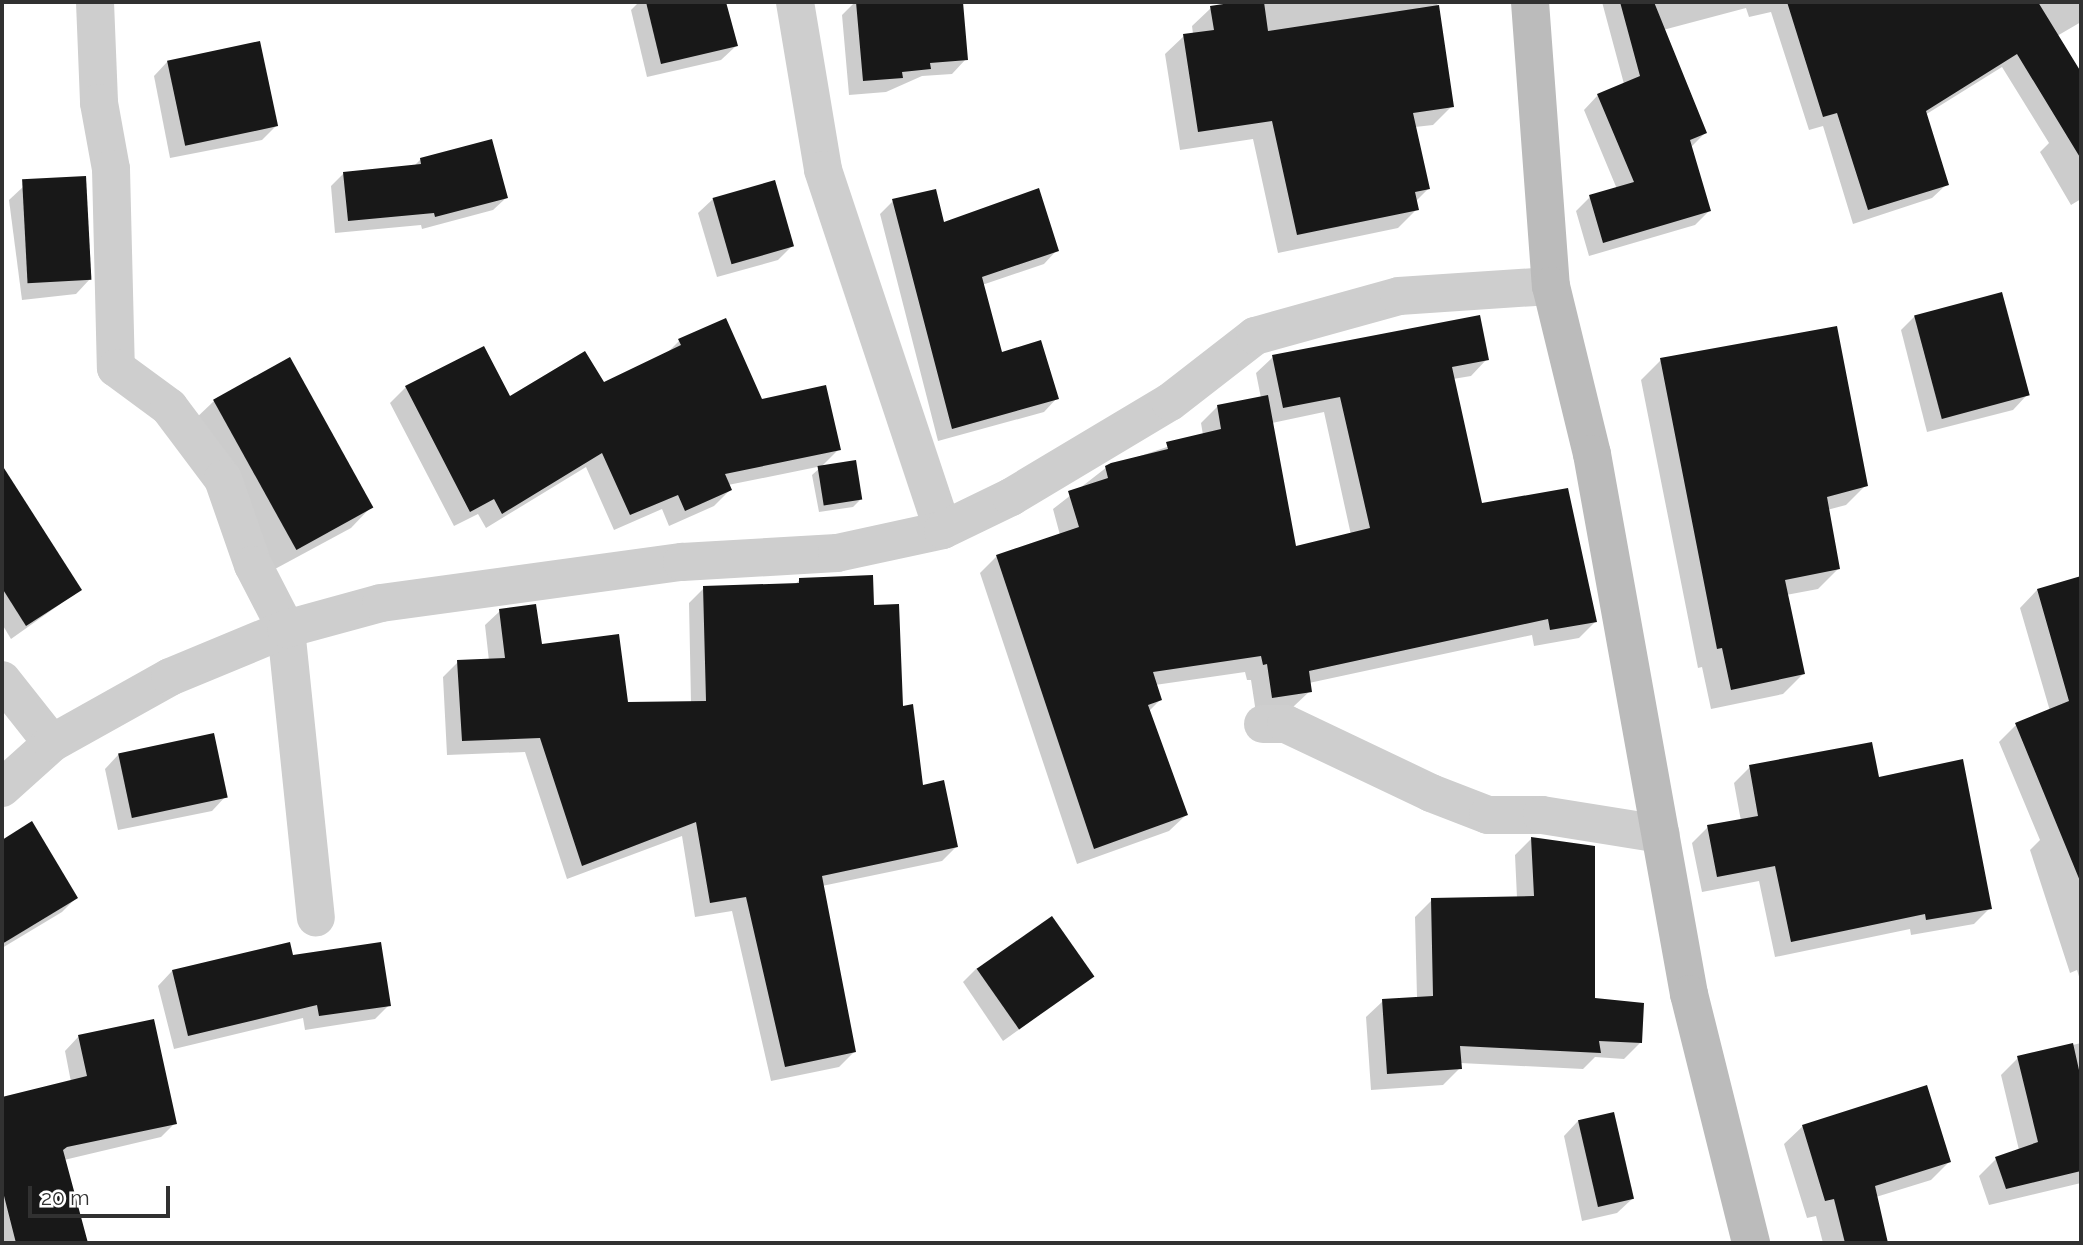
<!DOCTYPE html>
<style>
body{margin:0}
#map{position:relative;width:2083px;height:1245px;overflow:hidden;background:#fff;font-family:Raleway,sans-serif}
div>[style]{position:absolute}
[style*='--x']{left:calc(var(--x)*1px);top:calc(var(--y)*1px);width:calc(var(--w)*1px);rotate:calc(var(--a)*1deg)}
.shadow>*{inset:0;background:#0003}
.building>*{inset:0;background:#181818;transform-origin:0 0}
.street>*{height:38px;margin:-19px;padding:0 19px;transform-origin:19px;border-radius:19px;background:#cecece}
.secondary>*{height:38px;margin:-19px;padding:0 19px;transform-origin:19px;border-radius:19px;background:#bbb}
span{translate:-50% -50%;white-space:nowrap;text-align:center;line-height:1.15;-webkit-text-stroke:7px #fff;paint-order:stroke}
.frame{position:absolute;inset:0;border:4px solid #313131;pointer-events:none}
.scale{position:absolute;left:28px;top:1186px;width:142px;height:32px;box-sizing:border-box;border:4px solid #313131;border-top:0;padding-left:9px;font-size:21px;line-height:24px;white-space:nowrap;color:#313131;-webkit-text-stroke:5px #fff;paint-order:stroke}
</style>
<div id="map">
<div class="shadow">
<div style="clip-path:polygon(639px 2px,723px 2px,736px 46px,721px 60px,647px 77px,631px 10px)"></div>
<div style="clip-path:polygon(855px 2px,961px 2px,966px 59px,952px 74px,922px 76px,886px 92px,849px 95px,842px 15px)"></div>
<div style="clip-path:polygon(1249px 2px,1437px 2px,1452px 106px,1433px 125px,1415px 127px,1429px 188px,1415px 202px,1417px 209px,1398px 228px,1278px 253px,1253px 139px,1180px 150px,1165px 54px,1184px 36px,1193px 34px,1192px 26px,1211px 8px)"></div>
<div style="clip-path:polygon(1602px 2px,1836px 2px,1846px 45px,1892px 45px,1960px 2px,2081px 2px,2081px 22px,2057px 36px,2081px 75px,2081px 199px,2071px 205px,2040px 152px,2049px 143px,2002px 67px,1925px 115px,1947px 184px,1932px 198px,1853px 224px,1823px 126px,1809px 130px,1771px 12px,1749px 17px,1746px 8px,1663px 30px,1705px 133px,1690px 148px,1709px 211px,1695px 225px,1589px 256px,1576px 211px,1590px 197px,1617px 189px,1584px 110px,1598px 95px,1624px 84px)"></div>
<div style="clip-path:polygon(168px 61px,276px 126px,262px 140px,170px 158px,154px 76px)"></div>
<div style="clip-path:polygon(421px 159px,506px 198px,493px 210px,422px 229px,421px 225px,335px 233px,331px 186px,343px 174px,413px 167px)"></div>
<div style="clip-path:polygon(24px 186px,90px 279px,76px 294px,22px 300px,9px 200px)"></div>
<div style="clip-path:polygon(713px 199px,792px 246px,778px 260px,717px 277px,698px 213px)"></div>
<div style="clip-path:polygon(893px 201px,942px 224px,1057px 250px,1044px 264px,982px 285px,1001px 354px,1057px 398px,1044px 412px,938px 441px,880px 214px)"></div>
<div style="clip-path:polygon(1915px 316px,2027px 395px,2013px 410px,1927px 432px,1901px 330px)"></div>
<div style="clip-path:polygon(679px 341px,761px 401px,839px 449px,820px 468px,860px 500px,853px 507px,819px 512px,812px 475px,822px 466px,728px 485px,730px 490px,714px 506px,669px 526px,662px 509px,614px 530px,586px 467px,486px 528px,478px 514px,454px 526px,390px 403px,406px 387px,510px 398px,603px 384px,665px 355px)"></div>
<div style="clip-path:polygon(evenodd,1273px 357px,1487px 359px,1471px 376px,1453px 379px,1481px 505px,1595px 622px,1579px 638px,1534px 646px,1532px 635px,1309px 683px,1310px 691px,1293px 707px,1256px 713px,1251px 680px,1247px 680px,1245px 672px,1155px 685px,1160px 700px,1149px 711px,1186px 815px,1169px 831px,1077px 864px,980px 573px,997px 556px,1060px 535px,1053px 509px,1107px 467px,1203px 435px,1201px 423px,1218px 406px,1261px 398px,1256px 373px,1273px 357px,1324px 412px,1351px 535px,1294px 548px,1272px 423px,1324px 412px)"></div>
<div style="clip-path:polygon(289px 359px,371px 507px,351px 528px,275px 569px,193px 421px,214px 401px)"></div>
<div style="clip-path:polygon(1661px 360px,1866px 485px,1846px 505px,1827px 510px,1838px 569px,1818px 589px,1786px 595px,1803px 674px,1783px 694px,1711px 709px,1702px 667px,1698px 668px,1641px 380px)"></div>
<div style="clip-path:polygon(12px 483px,80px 590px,11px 639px,2px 624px,2px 490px)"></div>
<div style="clip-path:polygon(2081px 577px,2081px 983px,2077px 970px,2070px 973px,2030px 850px,2040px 840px,1999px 742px,2016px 725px,2050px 711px,2020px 608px,2037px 590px)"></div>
<div style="clip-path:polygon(800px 580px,872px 607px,922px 787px,957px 846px,942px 861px,822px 886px,854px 1052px,839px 1067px,771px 1081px,732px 911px,695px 917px,682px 836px,567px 879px,525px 752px,447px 755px,443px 677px,458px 662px,489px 661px,485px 625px,500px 611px,540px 646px,627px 704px,691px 703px,689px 603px,704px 588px,794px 585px)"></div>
<div style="clip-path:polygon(119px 754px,226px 796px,212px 811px,118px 830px,105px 769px)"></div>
<div style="clip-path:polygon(1750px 767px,1878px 779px,1990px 908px,1974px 924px,1911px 935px,1910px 929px,1775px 957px,1759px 881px,1702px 892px,1692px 843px,1708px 827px,1741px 821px,1734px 783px)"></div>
<div style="clip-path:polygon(32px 824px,76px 898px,62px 912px,2px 948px,2px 842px)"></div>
<div style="clip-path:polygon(1531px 839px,1594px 1000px,1641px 1042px,1624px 1059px,1595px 1057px,1583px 1069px,1460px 1063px,1460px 1068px,1443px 1085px,1371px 1090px,1366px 1017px,1383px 1001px,1417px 998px,1415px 917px,1432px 900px,1517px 898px,1515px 855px)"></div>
<div style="clip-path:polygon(292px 957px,389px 1005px,375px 1019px,305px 1030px,303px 1018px,174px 1049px,158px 986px,172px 971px)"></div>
<div style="clip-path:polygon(977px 968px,1092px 977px,1003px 1041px,963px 982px)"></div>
<div style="clip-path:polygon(79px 1036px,175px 1123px,161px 1137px,64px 1160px,86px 1243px,2px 1243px,2px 1099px,71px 1082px,65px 1051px)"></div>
<div style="clip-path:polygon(2081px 1043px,2081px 1183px,1989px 1205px,1979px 1176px,1996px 1159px,2019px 1150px,2001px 1075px,2018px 1058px)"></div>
<div style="clip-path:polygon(1578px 1121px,1632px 1199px,1617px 1213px,1582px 1221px,1564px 1136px)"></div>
<div style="clip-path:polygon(1803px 1126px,1949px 1162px,1931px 1180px,1876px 1197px,1886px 1243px,1823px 1243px,1816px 1216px,1807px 1218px,1784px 1144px)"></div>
</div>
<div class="building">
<div style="clip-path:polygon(646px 2px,726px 2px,738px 46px,661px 64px)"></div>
<div style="clip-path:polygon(856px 2px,963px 2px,968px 60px,930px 63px,931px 69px,902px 72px,903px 78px,863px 81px)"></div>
<div style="clip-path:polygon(1237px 2px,1264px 2px,1268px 31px,1439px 5px,1454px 107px,1413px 113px,1430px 189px,1415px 192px,1419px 210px,1297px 235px,1272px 121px,1198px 132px,1183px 34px,1214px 30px,1210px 6px)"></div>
<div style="clip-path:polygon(1620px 2px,1654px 2px,1707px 133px,1690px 140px,1711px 211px,1603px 243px,1589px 195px,1634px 182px,1597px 94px,1640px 76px)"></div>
<div style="clip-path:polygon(1787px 2px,2038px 2px,2081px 72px,2081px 159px,2017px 54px,1926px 111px,1949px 185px,1868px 210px,1837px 113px,1823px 117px)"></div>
<div style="left:260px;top:41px;width:87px;height:95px;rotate:78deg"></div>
<div style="clip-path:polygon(492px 139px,508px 198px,435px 217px,434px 213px,348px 221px,343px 172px,421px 164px,420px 158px)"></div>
<div style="left:86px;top:176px;width:104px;height:64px;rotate:87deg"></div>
<div style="left:775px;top:180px;width:69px;height:65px;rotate:74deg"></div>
<div style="clip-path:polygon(1039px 188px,1059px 251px,982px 277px,1002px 352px,1041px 340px,1059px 399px,952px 429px,892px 199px,936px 189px,944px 222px)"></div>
<div style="left:2002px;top:292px;width:107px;height:91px;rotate:75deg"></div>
<div style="clip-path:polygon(1480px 315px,1489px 360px,1452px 367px,1482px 503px,1568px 488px,1597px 622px,1550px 630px,1548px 619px,1309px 671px,1312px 692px,1272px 698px,1267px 664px,1263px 665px,1261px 656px,1153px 672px,1162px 700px,1148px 705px,1188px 815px,1094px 849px,996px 555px,1079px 527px,1068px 491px,1108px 478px,1105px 466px,1111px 463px,1168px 449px,1166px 442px,1221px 429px,1217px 405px,1268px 395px,1296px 546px,1370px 528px,1340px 397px,1283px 408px,1272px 355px)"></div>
<div style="clip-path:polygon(726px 318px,762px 399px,826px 385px,841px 450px,725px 474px,732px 490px,685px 511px,678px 495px,630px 515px,602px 453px,502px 514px,494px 499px,470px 512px,405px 386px,484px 346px,510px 396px,585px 351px,604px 382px,681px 345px,678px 339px)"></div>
<div style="clip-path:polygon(1837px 326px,1868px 486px,1827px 497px,1840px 569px,1785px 580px,1805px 674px,1731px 690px,1722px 648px,1717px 649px,1660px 358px)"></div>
<div style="left:290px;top:357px;width:172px;height:88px;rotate:61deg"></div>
<div style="left:856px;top:460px;width:40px;height:39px;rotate:81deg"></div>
<div style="clip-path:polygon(2px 465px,82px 590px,26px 626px,2px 588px)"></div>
<div style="clip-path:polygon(873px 575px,874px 605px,899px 604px,903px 706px,913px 704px,923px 785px,944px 780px,958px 847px,822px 876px,856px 1052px,785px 1067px,746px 897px,710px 903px,696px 822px,582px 866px,540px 738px,462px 741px,457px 660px,505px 658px,499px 609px,536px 604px,542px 644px,619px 634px,628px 702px,706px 701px,703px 586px,799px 583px,799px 578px)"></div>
<div style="clip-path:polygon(2081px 576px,2081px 881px,2080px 881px,2015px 723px,2069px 701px,2037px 589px)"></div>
<div style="left:214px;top:733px;width:66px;height:98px;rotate:78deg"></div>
<div style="clip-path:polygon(1872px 742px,1879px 777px,1963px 759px,1992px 909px,1926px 920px,1925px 914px,1791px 942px,1775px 866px,1717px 877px,1707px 825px,1758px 816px,1749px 765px)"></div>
<div style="clip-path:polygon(32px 821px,78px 898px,2px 944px,2px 840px)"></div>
<div style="clip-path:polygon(1531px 837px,1595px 846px,1595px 998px,1644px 1003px,1642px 1043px,1599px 1041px,1601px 1053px,1460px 1046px,1462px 1069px,1387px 1074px,1382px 999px,1433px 996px,1431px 898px,1534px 896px)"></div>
<div style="left:1052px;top:916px;width:74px;height:92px;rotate:55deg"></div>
<div style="clip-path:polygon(290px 942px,293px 955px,381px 942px,391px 1006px,319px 1016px,317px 1005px,188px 1036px,172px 970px)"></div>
<div style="clip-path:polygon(154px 1019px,177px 1124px,67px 1147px,63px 1150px,88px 1243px,16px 1243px,2px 1188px,2px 1097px,87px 1076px,78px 1035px)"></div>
<div style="clip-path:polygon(2073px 1043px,2081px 1079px,2081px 1171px,2006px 1189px,1995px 1157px,2038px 1142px,2017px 1056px)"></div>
<div style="clip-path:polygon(1927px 1085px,1951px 1162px,1875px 1186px,1888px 1243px,1845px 1243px,1834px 1199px,1825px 1201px,1802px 1125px)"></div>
<div style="left:1614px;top:1112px;width:89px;height:37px;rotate:77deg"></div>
</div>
<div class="street">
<div style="--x:95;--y:2;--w:101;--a:87.7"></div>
<div style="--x:99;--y:103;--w:67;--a:79.7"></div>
<div style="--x:111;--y:169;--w:199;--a:88.6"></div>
<div style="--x:116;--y:368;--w:66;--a:36.3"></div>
<div style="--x:169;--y:407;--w:90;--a:53.1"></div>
<div style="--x:223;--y:479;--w:91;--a:70.8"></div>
<div style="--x:253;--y:565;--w:72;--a:62.7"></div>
<div style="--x:286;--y:629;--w:290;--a:84.1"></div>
<div style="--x:795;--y:2;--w:170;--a:80.5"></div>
<div style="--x:823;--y:170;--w:379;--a:71.6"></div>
<div style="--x:2;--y:680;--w:80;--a:51.6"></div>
<div style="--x:1263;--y:724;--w:23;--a:0"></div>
<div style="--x:1286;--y:724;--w:161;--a:25.4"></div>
<div style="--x:1431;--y:793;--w:61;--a:21.1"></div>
<div style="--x:1488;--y:815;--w:54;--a:0"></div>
<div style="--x:1542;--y:815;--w:120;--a:9.1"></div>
<div style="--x:2;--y:788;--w:67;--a:-42"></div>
<div style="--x:52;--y:743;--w:135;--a:-29.2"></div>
<div style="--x:170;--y:677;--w:126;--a:-22.5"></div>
<div style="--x:286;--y:629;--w:98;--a:-15.3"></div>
<div style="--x:381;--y:603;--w:304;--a:-7.8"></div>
<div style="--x:682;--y:562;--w:155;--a:-3.3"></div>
<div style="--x:837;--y:553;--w:108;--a:-12.2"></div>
<div style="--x:943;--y:530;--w:76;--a:-25.9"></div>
<div style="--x:1011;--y:497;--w:185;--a:-30.9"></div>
<div style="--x:1170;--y:402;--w:108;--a:-37.8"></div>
<div style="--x:1255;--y:336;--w:149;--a:-15.5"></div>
<div style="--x:1399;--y:296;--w:152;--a:-3.8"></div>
</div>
<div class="secondary">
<div style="--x:1530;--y:2;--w:285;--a:85.8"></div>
<div style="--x:1551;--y:286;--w:173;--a:76.3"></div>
<div style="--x:1592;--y:454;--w:549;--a:79.82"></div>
<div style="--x:1689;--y:994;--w:257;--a:76"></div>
</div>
<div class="frame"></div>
<div class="scale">20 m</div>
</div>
